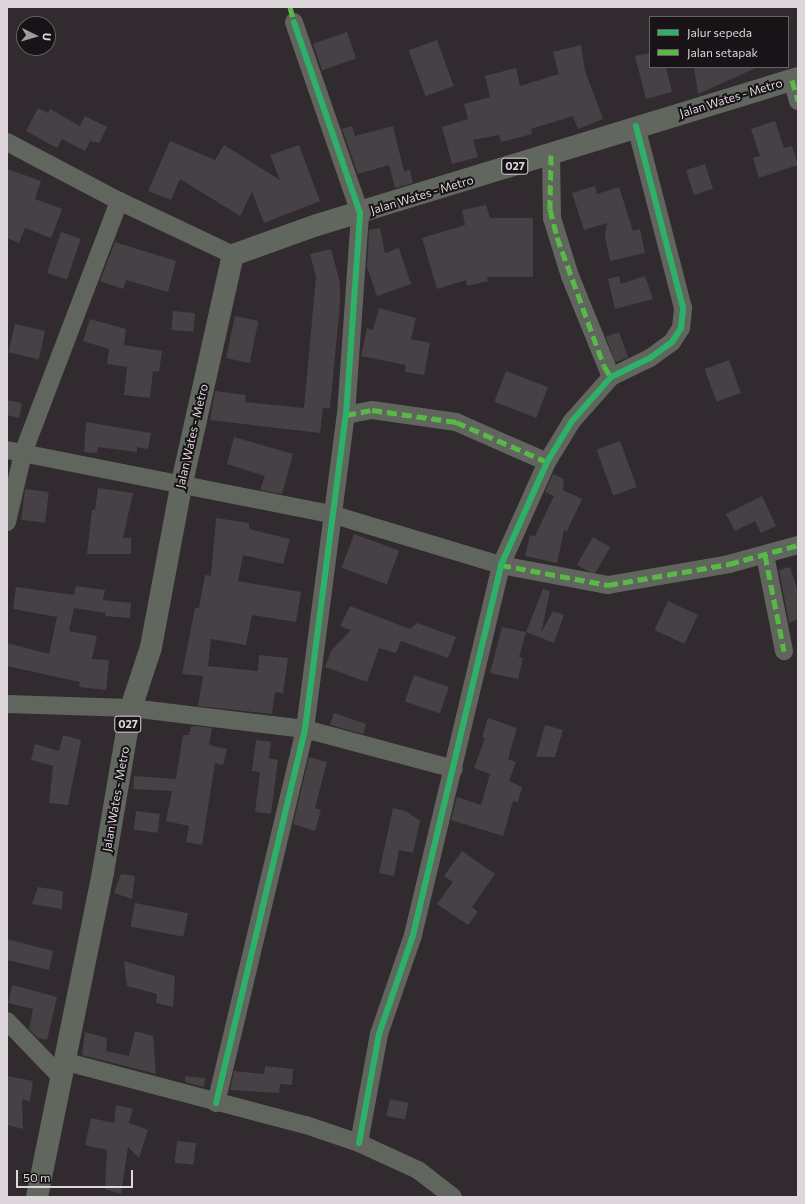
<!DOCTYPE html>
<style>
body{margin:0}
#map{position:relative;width:805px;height:1204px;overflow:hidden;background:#312b2f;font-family:Commissioner,sans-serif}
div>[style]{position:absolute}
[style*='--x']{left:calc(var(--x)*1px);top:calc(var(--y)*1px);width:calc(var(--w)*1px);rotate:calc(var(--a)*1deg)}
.building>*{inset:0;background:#454144;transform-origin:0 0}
.minor>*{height:18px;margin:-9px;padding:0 9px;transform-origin:9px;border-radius:9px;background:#60665d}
.major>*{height:22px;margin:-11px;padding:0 11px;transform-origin:11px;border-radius:11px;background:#61665e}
.quiet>*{height:5px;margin-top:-2.5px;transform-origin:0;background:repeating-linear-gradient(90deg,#58b947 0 10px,transparent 0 15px)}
.cycleway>*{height:6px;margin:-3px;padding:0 3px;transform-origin:3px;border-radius:3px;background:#2db169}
span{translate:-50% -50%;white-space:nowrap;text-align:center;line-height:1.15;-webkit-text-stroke:4px #181316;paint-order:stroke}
.shield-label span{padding:1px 3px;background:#181316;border:1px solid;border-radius:3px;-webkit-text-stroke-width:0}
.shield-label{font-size:11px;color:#ddd6da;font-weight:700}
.street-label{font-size:12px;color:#ddd6da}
.frame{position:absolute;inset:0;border:8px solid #ddd6da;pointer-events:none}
.legend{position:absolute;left:649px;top:16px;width:140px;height:52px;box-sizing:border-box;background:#181316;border:1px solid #676164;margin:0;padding:5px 7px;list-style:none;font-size:12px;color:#ddd6da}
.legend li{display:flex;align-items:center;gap:8px;height:20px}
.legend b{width:20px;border:1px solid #676164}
.north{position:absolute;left:16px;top:16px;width:40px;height:40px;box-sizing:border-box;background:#181316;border:1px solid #676164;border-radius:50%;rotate:95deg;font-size:11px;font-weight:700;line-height:16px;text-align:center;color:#ddd6da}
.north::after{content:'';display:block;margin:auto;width:14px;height:18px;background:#a19a9e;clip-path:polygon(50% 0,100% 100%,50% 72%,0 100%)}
.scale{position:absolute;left:16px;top:1170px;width:117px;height:18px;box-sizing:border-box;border:2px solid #ddd6da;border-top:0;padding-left:5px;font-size:12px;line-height:14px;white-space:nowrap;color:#ddd6da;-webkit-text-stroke:3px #181316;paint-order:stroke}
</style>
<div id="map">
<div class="building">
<div style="left:347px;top:32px;width:28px;height:36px;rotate:71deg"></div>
<div style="left:437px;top:40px;width:49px;height:30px;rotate:70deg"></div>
<div style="clip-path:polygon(581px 45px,585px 71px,603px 119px,578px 129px,573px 116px,531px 129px,532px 134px,501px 142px,499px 135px,473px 140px,478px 157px,452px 164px,442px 127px,468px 119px,464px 104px,490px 97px,485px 76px,516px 68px,520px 86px,559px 74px,553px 52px)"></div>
<div style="clip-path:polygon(650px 53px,650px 67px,666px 67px,672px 92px,646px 99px,635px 56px)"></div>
<div style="clip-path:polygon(694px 67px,758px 67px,698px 94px)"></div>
<div style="clip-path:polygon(38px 108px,48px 113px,50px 109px,80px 126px,85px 116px,107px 127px,99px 143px,90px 141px,85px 151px,62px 139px,57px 148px,26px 131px)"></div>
<div style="clip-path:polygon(775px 121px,784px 148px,792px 146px,798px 165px,759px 178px,753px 158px,760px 156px,751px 129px)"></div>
<div style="clip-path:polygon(352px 126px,355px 136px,393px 126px,404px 171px,410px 170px,413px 183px,395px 188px,389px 165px,358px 174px,342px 129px)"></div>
<div style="clip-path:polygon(170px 141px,215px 160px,224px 145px,280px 180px,270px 155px,299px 145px,320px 201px,264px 223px,252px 192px,240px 216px,180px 179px,171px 200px,148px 191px)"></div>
<div style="left:705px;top:164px;width:26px;height:20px;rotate:72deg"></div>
<div style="clip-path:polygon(7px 169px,41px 181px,35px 199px,62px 209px,51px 238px,25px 228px,19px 243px,7px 238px)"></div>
<div style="clip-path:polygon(595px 186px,597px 194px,619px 187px,633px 231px,640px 229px,645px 253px,610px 261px,605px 236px,607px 223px,584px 230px,572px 193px)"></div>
<div style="clip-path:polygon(486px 205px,490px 218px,533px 218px,533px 277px,487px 277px,488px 281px,467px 286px,466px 280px,437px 289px,422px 238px,465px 225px,462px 210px)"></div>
<div style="clip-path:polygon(380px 228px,385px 253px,399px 248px,411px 284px,377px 296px,367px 267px,369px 230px)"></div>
<div style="left:61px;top:232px;width:21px;height:43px;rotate:19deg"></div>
<div style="clip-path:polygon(115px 242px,176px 261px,168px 292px,126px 280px,123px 289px,100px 281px)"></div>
<div style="clip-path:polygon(331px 249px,340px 283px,340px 303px,330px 408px,323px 408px,320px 433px,210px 420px,215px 391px,246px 395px,245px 402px,304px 408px,316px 277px,310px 254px)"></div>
<div style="clip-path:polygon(619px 276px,621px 284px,645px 276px,653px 299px,615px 309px,608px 279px)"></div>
<div style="clip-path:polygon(379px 308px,416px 318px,411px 339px,430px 343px,424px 375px,405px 372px,406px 365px,361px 356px,367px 328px,373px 330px)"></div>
<div style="left:173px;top:311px;width:22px;height:19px;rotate:5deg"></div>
<div style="left:235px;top:316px;width:24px;height:43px;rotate:12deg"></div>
<div style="clip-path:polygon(90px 319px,126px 329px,124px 345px,162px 351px,159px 372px,153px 371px,150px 398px,124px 395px,127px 367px,107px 364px,109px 349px,83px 341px)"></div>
<div style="left:15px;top:324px;width:31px;height:29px;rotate:13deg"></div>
<div style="left:619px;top:332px;width:27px;height:14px;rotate:70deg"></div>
<div style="left:729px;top:360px;width:35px;height:26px;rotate:70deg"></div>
<div style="left:506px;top:371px;width:45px;height:33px;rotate:21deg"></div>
<div style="clip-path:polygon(7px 400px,22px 403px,19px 418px,7px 415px)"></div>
<div style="clip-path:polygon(86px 422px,151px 433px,148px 449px,137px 447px,137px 452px,98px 447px,97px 453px,84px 452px)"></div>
<div style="clip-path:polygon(234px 437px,293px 454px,282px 494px,260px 490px,265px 476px,227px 464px)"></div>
<div style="left:620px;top:441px;width:49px;height:25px;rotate:70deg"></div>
<div style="clip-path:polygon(553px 474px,564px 479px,563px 490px,582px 499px,567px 531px,564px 530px,557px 563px,525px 556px,530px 535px,535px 536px,554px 496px,545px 492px)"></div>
<div style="clip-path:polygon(98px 488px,133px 493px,123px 538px,131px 538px,131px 554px,87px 554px,92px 510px,95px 510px)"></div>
<div style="left:25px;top:489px;width:24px;height:31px;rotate:7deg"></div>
<div style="clip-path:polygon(762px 496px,776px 526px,761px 533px,755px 521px,735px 531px,726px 514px)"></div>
<div style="clip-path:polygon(216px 518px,249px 523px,249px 529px,290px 539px,283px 564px,243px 555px,238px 581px,301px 592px,296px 622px,252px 615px,246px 645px,211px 639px,208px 666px,258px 671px,259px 655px,288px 658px,283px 693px,275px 692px,272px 714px,198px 706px,203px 676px,182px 674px,195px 608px,199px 608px,205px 575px,211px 576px)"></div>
<div style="left:354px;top:534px;width:48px;height:36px;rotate:20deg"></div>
<div style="left:593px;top:537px;width:20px;height:32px;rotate:30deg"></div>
<div style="clip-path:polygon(790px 567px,798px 592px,798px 619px,789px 623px,779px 570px)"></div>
<div style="clip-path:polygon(76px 586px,105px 590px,103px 600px,131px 603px,130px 618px,105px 616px,106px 613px,74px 608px,69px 631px,97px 636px,92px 659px,109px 660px,106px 690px,79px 687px,80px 682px,7px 666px,7px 643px,49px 654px,57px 617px,13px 609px,16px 587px,74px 595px)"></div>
<div style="clip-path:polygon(543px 589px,550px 591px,541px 633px,553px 611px,564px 615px,554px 643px,526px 632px)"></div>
<div style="left:668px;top:601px;width:33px;height:32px;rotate:25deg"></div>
<div style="clip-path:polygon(350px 606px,410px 629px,417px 623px,456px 637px,448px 658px,401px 641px,396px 653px,379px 648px,367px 682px,325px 667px,331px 651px,351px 630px,340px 626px)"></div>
<div style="clip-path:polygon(502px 627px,526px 632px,519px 657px,523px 658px,518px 679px,490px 673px)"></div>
<div style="left:414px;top:675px;width:37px;height:28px;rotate:19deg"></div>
<div style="clip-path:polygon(334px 713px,366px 724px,363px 734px,330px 725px)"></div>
<div style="clip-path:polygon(488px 718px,517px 728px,508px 759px,516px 762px,509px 781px,522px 787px,518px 802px,513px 801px,503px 836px,451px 820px,457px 797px,481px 805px,490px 774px,474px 768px,485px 738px,482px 737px)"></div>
<div style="clip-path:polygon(545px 725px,563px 730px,555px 757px,536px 757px)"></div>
<div style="clip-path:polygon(195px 726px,212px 728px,209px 745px,227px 749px,223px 765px,215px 763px,202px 845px,186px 842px,189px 826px,166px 821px,172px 791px,133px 789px,134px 776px,176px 779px,183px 735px,189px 735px,191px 727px)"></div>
<div style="clip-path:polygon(63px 735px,81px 740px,68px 805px,49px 803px,53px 766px,31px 760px,35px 744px,59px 751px)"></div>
<div style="clip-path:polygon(256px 740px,271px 742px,269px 758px,278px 760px,271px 814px,255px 812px,260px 772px,252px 771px)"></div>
<div style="clip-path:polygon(309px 757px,327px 762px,315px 808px,321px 810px,315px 831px,293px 824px)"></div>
<div style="clip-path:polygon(393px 808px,406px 811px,420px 821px,413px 853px,399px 850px,394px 876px,379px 873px)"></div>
<div style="left:136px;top:811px;width:24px;height:19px;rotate:7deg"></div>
<div style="clip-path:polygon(462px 851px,495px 874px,472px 907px,478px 912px,468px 925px,437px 904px,453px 882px,444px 876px)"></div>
<div style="clip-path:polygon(121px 874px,135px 876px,132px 899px,114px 893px)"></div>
<div style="clip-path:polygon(38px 887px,63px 891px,62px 909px,32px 904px)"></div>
<div style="left:135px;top:903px;width:54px;height:24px;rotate:11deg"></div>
<div style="clip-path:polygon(7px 939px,53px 951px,49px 970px,7px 960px)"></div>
<div style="clip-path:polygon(124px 961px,175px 976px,173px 1007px,156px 1003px,157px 994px,127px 986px)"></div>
<div style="clip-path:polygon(12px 985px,57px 997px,47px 1040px,38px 1038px,29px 1029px,33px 1009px,8px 1003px)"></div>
<div style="clip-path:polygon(135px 1031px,153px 1036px,156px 1074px,82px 1055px,85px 1032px,107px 1038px,106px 1051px,129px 1056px)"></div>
<div style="clip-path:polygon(265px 1066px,293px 1069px,292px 1085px,280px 1084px,279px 1093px,230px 1090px,234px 1071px,264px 1074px)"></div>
<div style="clip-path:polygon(7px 1076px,33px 1081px,30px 1102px,22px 1099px,23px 1129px,7px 1125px)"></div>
<div style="clip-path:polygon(185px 1076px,205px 1078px,204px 1087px,185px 1082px)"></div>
<div style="left:390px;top:1099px;width:19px;height:17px;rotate:12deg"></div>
<div style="clip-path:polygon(116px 1105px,133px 1109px,129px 1123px,148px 1130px,139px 1158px,128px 1147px,121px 1194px,105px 1189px,107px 1150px,85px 1145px,91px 1118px,114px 1123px)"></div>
<div style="left:177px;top:1141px;width:19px;height:22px;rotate:6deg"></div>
</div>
<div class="minor">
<div style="--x:792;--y:80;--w:22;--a:74"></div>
<div style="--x:7;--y:142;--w:127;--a:27.8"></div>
<div style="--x:119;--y:201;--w:126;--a:25.3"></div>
<div style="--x:551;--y:155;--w:63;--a:89.1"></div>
<div style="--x:552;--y:218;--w:61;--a:72.8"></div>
<div style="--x:570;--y:276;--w:109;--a:67.9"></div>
<div style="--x:346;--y:415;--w:26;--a:-11"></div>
<div style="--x:372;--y:410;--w:85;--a:8.1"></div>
<div style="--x:456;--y:422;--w:99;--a:23.7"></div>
<div style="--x:7;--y:450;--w:333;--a:11.2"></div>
<div style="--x:334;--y:515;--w:174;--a:16.7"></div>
<div style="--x:501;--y:565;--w:109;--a:10.6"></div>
<div style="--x:608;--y:585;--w:123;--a:-9.8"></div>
<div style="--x:729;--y:564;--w:72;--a:-15.4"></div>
<div style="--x:7;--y:522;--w:71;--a:-76.9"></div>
<div style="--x:23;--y:453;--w:270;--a:-69.1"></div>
<div style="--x:765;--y:555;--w:98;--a:78.8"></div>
<div style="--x:7;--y:704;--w:124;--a:1.8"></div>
<div style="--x:131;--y:708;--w:175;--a:6.9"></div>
<div style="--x:305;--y:729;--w:154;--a:15"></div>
<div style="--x:7;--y:1021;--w:76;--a:46.1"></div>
<div style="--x:63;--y:1061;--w:251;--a:14.8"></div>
<div style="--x:306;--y:1125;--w:56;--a:18.8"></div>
<div style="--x:359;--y:1143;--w:65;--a:24.6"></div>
<div style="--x:418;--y:1170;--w:44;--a:37.6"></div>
<div style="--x:216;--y:1103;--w:384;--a:-76.6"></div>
<div style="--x:305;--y:729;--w:317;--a:-82.6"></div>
<div style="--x:346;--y:415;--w:202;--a:-86"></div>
<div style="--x:360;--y:213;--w:202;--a:-109.1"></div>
<div style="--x:359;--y:1143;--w:111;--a:-79.6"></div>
<div style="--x:379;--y:1034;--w:105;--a:-71"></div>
<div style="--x:413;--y:935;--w:380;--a:-76.6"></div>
<div style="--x:501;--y:565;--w:113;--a:-65.9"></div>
<div style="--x:547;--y:462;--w:48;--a:-58.6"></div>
<div style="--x:572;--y:421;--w:59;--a:-48.4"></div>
<div style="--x:611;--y:377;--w:43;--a:-26"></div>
<div style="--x:650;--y:358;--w:27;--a:-36"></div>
<div style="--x:672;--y:342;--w:17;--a:-57"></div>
<div style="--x:681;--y:328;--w:20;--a:-84"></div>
<div style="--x:683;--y:308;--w:188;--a:-104.5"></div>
</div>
<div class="major">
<div style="--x:37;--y:1197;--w:332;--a:-78.5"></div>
<div style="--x:103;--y:872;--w:166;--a:-80.3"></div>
<div style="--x:131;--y:708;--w:64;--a:-71.8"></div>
<div style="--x:151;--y:647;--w:163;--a:-79.4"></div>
<div style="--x:181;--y:487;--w:238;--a:-77.4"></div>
<div style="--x:233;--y:255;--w:89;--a:-19.7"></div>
<div style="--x:317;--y:225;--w:503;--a:-16.99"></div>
</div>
<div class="quiet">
<div style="--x:290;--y:7;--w:16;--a:75"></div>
<div style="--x:792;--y:80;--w:22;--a:74"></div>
<div style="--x:551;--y:155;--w:54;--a:91.1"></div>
<div style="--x:550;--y:209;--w:29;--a:76"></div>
<div style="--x:557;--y:237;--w:137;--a:70"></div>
<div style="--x:604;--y:366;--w:13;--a:58"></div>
<div style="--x:611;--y:377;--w:4;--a:-34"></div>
<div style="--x:346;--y:415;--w:26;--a:-11"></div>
<div style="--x:372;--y:410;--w:85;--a:8.1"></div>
<div style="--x:456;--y:422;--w:99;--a:23.7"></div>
<div style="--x:765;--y:555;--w:98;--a:78.8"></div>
<div style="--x:501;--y:565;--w:109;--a:10.6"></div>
<div style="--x:608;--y:585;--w:123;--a:-9.8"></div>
<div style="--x:729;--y:564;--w:72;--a:-15.4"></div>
</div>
<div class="cycleway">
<div style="--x:216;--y:1103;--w:384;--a:-76.6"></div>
<div style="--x:305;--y:729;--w:317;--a:-82.6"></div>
<div style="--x:346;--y:415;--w:202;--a:-86"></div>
<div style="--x:360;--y:213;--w:202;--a:-109.1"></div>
<div style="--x:359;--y:1143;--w:111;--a:-79.6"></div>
<div style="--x:379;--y:1034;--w:105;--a:-71"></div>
<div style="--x:413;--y:935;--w:380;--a:-76.6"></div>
<div style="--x:501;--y:565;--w:113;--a:-65.9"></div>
<div style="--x:547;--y:462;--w:48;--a:-58.6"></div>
<div style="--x:572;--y:421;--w:59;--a:-48.4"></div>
<div style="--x:611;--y:377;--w:43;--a:-26"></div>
<div style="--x:650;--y:358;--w:27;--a:-36"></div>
<div style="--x:672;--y:342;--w:17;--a:-57"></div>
<div style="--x:681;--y:328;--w:20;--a:-84"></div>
<div style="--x:683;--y:308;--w:188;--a:-104.5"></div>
</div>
<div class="shield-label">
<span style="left:515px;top:166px">027</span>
<span style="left:128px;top:724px">027</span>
</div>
<div class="street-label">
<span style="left:731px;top:98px;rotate:-17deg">Jalan Wates - Metro</span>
<span style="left:422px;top:195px;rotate:-17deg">Jalan Wates - Metro</span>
<span style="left:192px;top:436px;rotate:-77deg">Jalan Wates - Metro</span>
<span style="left:116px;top:799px;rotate:-80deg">Jalan Wates - Metro</span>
</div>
<div class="frame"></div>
<ul class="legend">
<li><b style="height:5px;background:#2db169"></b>Jalur sepeda</li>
<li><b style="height:5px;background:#58b947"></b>Jalan setapak</li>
</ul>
<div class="north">U</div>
<div class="scale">50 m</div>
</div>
